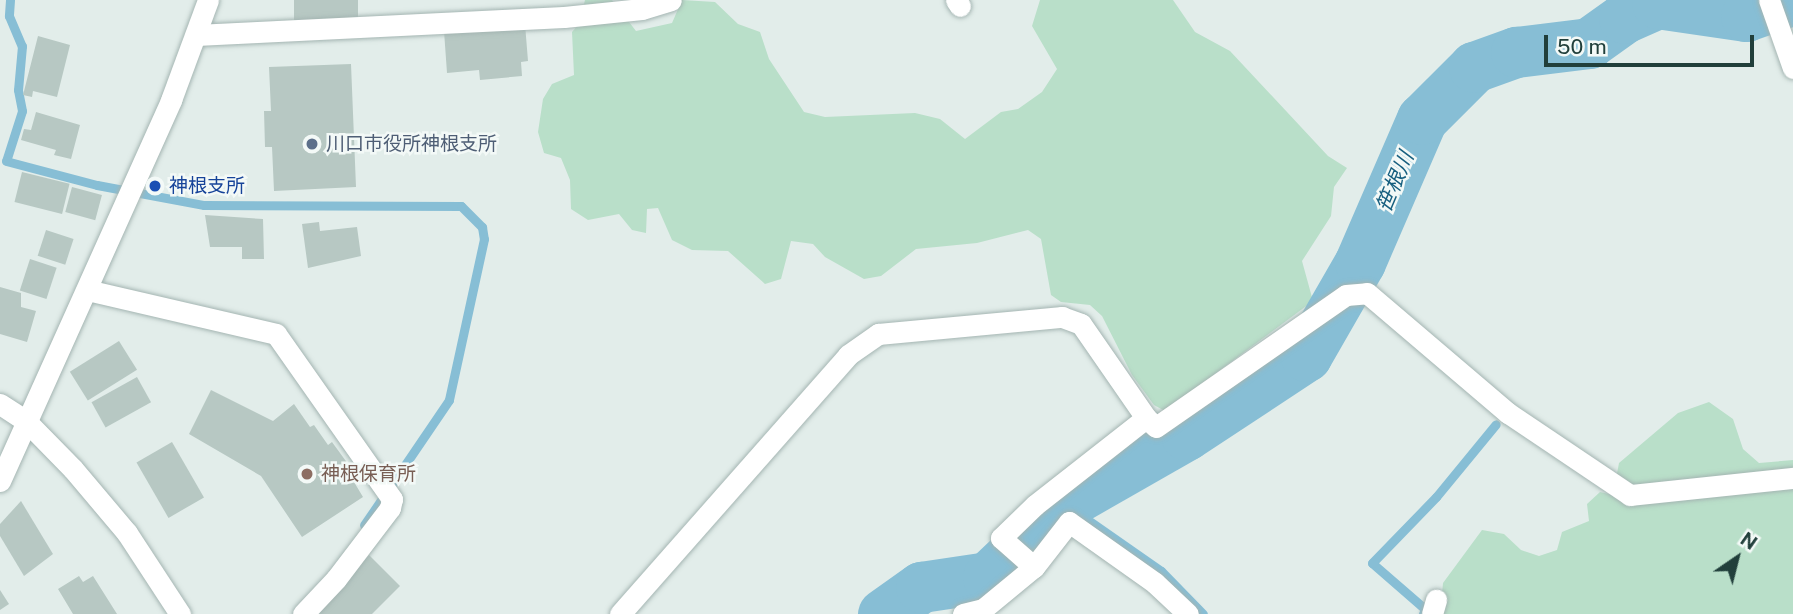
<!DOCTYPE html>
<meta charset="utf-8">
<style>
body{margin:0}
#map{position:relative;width:1793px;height:614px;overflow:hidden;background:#e2edea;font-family:"Public Sans","Noto Sans JP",sans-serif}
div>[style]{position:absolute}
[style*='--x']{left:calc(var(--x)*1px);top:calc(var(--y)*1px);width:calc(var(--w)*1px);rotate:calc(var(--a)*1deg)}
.green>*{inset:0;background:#b9dfc9}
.stream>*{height:9px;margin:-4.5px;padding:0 4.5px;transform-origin:4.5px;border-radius:4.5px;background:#87bed5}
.river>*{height:51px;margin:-25.5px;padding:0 25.5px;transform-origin:25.5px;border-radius:25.5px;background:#87bed5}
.building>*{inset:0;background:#b7c8c3;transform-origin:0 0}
.roads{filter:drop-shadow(0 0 2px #a4b5b2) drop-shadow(0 0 2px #a4b5b2)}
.minor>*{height:21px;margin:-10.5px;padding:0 10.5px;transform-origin:10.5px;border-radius:10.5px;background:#fff}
.dots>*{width:19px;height:19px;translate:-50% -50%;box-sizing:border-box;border:4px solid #f3f9f7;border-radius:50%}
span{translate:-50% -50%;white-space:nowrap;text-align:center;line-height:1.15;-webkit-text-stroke:5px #f3f9f7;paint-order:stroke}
.service-label{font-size:19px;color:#4e5e75}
.left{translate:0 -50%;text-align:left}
.transit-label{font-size:19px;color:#164399}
.education-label{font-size:19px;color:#785e54}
.water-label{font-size:21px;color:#175f7f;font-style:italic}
.north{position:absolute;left:1702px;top:523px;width:70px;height:70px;-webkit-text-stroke:5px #f3f9f7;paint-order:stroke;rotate:35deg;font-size:19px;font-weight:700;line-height:28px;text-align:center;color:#213f3b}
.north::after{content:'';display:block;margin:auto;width:24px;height:32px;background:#213f3b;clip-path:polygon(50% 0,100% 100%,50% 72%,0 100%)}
.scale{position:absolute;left:1544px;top:35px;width:210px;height:32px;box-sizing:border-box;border:4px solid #213f3b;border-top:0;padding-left:9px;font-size:21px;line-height:24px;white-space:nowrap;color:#213f3b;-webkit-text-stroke:5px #f3f9f7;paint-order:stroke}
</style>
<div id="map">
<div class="green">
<div style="clip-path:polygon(585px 0,612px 0,636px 31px,672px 23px,682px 0,715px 2px,738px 24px,760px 32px,769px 59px,804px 112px,825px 117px,915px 113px,940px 119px,965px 139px,1001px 112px,1018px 109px,1042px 92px,1057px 69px,1032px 26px,1040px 0,1173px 0,1195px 32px,1230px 51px,1328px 156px,1347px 168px,1334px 187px,1331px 216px,1302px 261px,1313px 301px,1165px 411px,1154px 405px,1132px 375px,1102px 316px,1090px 305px,1061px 302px,1051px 295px,1041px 239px,1028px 230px,977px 243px,916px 249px,881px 276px,864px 279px,825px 257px,813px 244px,791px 241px,781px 279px,765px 284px,728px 251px,692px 250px,672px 240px,658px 208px,647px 209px,646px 233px,632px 230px,619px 214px,588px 220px,571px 209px,570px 180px,561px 158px,544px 153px,538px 132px,543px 99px,552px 84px,574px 75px,572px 32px,579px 24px)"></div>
<div style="clip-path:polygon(1709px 402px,1733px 419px,1743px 449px,1759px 463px,1793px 460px,1793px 614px,1440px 614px,1443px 583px,1482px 530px,1504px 534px,1521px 550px,1539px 556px,1557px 550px,1562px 532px,1589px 521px,1587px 504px,1600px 492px,1613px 495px,1619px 463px,1678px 413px)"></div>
</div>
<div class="stream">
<div style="--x:10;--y:0;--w:16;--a:94"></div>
<div style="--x:9;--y:16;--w:33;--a:67"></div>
<div style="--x:22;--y:46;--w:44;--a:95.2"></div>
<div style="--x:18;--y:90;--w:21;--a:79"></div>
<div style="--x:22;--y:111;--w:52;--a:107.7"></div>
<div style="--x:6;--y:161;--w:94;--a:14.8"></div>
<div style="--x:97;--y:185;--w:109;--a:10.6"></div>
<div style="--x:204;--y:205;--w:257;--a:0.2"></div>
<div style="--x:461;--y:206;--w:30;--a:45"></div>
<div style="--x:482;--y:227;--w:12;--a:81"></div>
<div style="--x:484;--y:239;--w:165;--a:102.3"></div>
<div style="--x:449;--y:400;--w:151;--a:124.2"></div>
<div style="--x:1065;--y:504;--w:117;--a:34.9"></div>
<div style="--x:1161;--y:571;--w:60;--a:45.7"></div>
<div style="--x:1423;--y:614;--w:5;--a:-68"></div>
<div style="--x:1425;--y:609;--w:70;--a:-139"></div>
<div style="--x:1372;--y:563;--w:92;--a:-45.9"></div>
<div style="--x:1436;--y:497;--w:94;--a:-50.6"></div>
</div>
<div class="river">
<div style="--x:883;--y:614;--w:47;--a:-35.4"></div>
<div style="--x:921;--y:587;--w:68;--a:-8.5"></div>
<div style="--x:988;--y:577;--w:106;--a:-43.5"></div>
<div style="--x:1065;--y:504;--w:139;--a:-29.7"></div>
<div style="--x:1186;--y:435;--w:144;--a:-33.4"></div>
<div style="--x:1306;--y:356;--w:108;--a:-60.1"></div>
<div style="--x:1360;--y:262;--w:156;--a:-66.6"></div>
<div style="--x:1422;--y:119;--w:74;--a:-45"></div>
<div style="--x:1474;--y:67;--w:45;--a:-19.7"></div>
<div style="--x:1516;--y:52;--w:74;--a:-7"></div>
<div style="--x:1589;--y:43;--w:43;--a:-35.5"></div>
<div style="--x:1624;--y:18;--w:36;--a:-24"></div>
<div style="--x:1657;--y:3;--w:90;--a:8.3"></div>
<div style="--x:1746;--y:16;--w:49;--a:-19.2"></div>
</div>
<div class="building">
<div style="left:294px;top:0;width:64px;height:23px"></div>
<div style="clip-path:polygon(525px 24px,528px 61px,521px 62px,522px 76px,480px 80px,479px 70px,447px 73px,444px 31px)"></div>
<div style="clip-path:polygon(38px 36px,70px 45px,57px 97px,33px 91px,32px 97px,23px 95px)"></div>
<div style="clip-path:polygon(351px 64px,356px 187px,274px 191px,272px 147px,265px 147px,264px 111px,271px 111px,269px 67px)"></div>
<div style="clip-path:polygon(36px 112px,80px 125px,71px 159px,54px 155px,56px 150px,21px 140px,24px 129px,31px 130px)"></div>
<div style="left:22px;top:172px;width:49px;height:31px;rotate:14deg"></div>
<div style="left:72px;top:187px;width:31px;height:26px;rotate:15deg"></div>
<div style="clip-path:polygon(205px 215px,263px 219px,264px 259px,242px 259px,242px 247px,210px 247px)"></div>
<div style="clip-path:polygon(319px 222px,320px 231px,357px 227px,361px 256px,308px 268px,302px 224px)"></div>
<div style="left:46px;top:230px;width:29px;height:27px;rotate:18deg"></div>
<div style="left:30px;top:259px;width:28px;height:33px;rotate:18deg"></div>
<div style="clip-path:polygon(0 287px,21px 293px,21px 307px,36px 311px,27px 342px,0 334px)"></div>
<div style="left:119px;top:341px;width:34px;height:58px;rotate:58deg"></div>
<div style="left:137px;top:377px;width:29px;height:52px;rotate:61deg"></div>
<div style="clip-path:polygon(211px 390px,273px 421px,294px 404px,310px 427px,314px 425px,328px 445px,332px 442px,359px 479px,354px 482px,363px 497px,302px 537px,261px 476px,189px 434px)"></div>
<div style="left:172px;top:442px;width:64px;height:41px;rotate:60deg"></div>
<div style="clip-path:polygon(21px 501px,53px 554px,24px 576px,0 536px,0 524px)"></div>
<div style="clip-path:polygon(369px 555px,400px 586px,372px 614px,312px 614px)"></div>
<div style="clip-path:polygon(79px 576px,83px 582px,93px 576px,117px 614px,73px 614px,58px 589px)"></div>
<div style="clip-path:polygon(0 590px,9px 604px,0 610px)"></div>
</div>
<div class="roads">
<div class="minor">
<div style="--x:956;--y:0;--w:7;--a:56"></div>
<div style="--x:1769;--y:0;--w:72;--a:70.6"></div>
<div style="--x:196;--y:35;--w:368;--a:-2.8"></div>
<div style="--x:564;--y:17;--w:78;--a:-5.9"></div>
<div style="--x:642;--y:9;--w:30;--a:-17"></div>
<div style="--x:87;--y:290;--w:194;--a:13.1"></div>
<div style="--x:276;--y:334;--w:202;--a:54.9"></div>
<div style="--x:392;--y:499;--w:9;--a:103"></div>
<div style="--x:390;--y:508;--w:89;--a:127.3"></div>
<div style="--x:336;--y:579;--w:48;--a:133.3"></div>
<div style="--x:0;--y:404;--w:31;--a:33"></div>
<div style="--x:26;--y:421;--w:67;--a:45.6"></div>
<div style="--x:73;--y:469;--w:84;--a:49.8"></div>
<div style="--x:127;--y:533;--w:97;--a:56.8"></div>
<div style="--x:0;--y:481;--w:418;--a:-65.8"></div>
<div style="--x:171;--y:100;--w:107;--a:-69.7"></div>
<div style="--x:1034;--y:567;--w:57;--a:-52.1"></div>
<div style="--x:1069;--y:522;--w:105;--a:35.3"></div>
<div style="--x:1155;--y:583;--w:45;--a:43.2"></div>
<div style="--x:620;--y:614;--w:345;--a:-48.6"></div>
<div style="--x:848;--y:355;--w:37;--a:-35"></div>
<div style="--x:878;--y:334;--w:185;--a:-5.3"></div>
<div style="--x:1062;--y:317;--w:20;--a:20"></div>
<div style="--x:1081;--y:324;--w:114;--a:55.3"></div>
<div style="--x:963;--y:614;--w:21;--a:-14"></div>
<div style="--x:983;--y:609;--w:66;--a:-39.5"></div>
<div style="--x:1034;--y:567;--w:44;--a:-138.7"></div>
<div style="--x:1001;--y:538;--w:47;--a:-44.1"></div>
<div style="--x:1035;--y:505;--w:141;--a:-38.1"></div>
<div style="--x:1146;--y:418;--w:13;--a:42"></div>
<div style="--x:1156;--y:427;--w:231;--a:-34.8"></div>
<div style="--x:1346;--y:295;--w:21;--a:-5"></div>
<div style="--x:1367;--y:293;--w:185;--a:40.4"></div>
<div style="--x:1508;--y:413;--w:147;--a:33.9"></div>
<div style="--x:1630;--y:495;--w:164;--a:-6"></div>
<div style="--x:1432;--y:614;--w:15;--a:-74"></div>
</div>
</div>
<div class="dots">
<div style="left:312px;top:144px;background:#5c6f8a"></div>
<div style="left:155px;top:186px;background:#1a4fb4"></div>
<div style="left:307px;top:474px;background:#8d6e63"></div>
</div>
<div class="service-label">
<span class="left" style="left:326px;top:144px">川口市役所神根支所</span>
</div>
<div class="transit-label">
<span class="left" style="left:169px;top:186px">神根支所</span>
</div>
<div class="education-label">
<span class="left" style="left:321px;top:474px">神根保育所</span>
</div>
<div class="water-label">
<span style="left:1395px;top:182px;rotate:-67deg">笹根川</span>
</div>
<div class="north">N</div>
<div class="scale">50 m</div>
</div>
